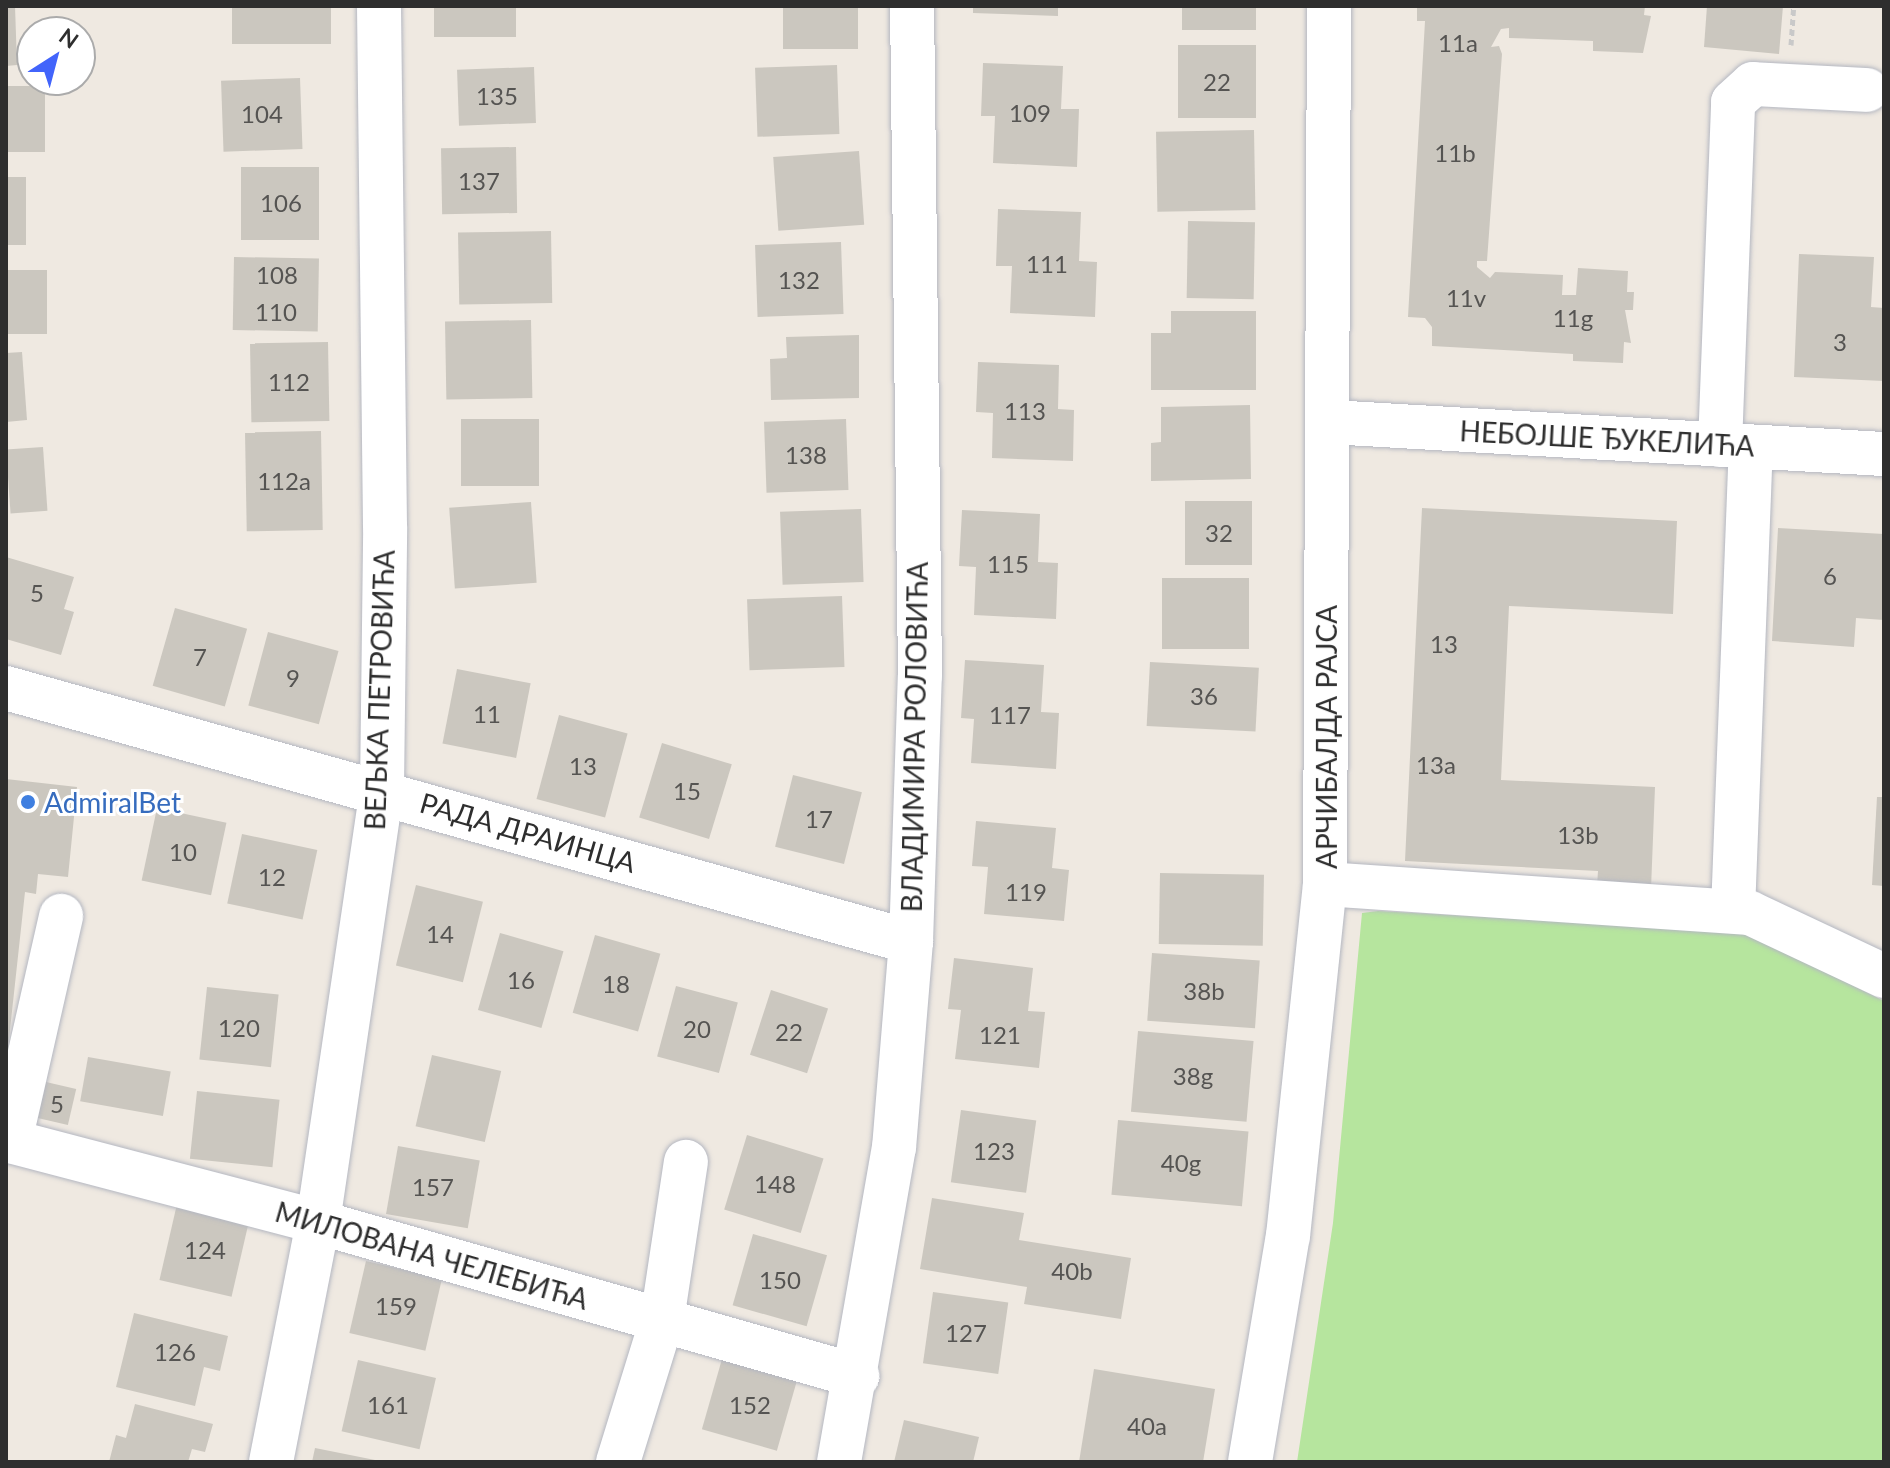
<!DOCTYPE html>
<meta charset="utf-8">
<style>
body{margin:0}
#map{position:relative;width:1890px;height:1468px;overflow:hidden;background:#efe9e1;font-family:Lato,sans-serif}
div>[style]{position:absolute}
[style*='--x']{left:calc(var(--x)*1px);top:calc(var(--y)*1px);width:calc(var(--w)*1px);rotate:calc(var(--a)*1deg)}
.green>*{inset:0;background:#b6e59e}
.building>*{inset:0;background:#cbc7bf;transform-origin:0 0}
.path>*{height:5px;margin-top:-2.5px;transform-origin:0;background:repeating-linear-gradient(90deg,#c9c9c9 0 6px,transparent 0 10px)}
.roads{filter:drop-shadow(0 0 2px #b4b7c1) drop-shadow(0 0 2px #b4b7c1)}
.minor>*{height:44px;margin:-22px;padding:0 22px;transform-origin:22px;border-radius:22px;background:#fff}
.dots>*{width:22px;height:22px;translate:-50% -50%;box-sizing:border-box;border:4px solid #fff;border-radius:50%}
span{translate:-50% -50%;white-space:nowrap;text-align:center;line-height:1.15;-webkit-text-stroke:6px #fff;paint-order:stroke}
.number-label{font-size:24px;color:#555452}
.number-label span{-webkit-text-stroke-width:0}
.street-label{font-size:28px;color:#2e2e2e}
.shop-label{font-size:28px;color:#366cbe}
.left{translate:0 -50%;text-align:left}
.frame{position:absolute;inset:0;border:8px solid #2e2e2e;pointer-events:none}
.north{position:absolute;left:16px;top:16px;width:80px;height:80px;box-sizing:border-box;background:#fff;border:2px solid #ababab;border-radius:50%;rotate:36deg;font-size:22px;font-weight:700;line-height:32px;text-align:center;color:#2e2e2e}
.north::after{content:'';display:block;margin:auto;width:28px;height:36px;background:#4264fb;clip-path:polygon(50% 0,100% 100%,50% 72%,0 100%)}
</style>
<div id="map">
<div class="green">
<div style="clip-path:polygon(1378px 911px,1742px 931px,1884px 1001px,1884px 1462px,1297px 1462px,1333px 1223px,1362px 913px)"></div>
</div>
<div class="building">
<div style="clip-path:polygon(6px 6px,15px 6px,17px 65px,6px 66px)"></div>
<div style="left:232px;top:6px;width:99px;height:38px"></div>
<div style="left:434px;top:6px;width:82px;height:31px"></div>
<div style="left:783px;top:6px;width:75px;height:43px"></div>
<div style="clip-path:polygon(973px 6px,1058px 6px,1058px 16px,973px 13px)"></div>
<div style="left:1182px;top:6px;width:74px;height:24px"></div>
<div style="clip-path:polygon(1417px 6px,1645px 6px,1644px 15px,1651px 16px,1643px 53px,1593px 51px,1593px 41px,1509px 38px,1509px 28px,1501px 29px,1491px 47px,1499px 46px,1502px 54px,1487px 261px,1477px 261px,1477px 267px,1490px 278px,1495px 272px,1563px 275px,1562px 295px,1576px 295px,1578px 268px,1628px 271px,1627px 292px,1634px 292px,1633px 310px,1625px 310px,1631px 343px,1624px 342px,1623px 363px,1573px 361px,1573px 354px,1432px 346px,1432px 327px,1425px 318px,1408px 317px,1425px 21px,1417px 21px)"></div>
<div style="clip-path:polygon(1707px 6px,1783px 6px,1779px 54px,1704px 47px)"></div>
<div style="left:1178px;top:45px;width:78px;height:73px"></div>
<div style="clip-path:polygon(983px 63px,1063px 66px,1061px 109px,1079px 109px,1077px 167px,993px 163px,995px 116px,981px 116px)"></div>
<div style="left:837px;top:65px;width:69px;height:82px;rotate:88deg"></div>
<div style="left:534px;top:67px;width:56px;height:77px;rotate:88deg"></div>
<div style="left:300px;top:78px;width:71px;height:79px;rotate:88deg"></div>
<div style="left:6px;top:86px;width:39px;height:66px"></div>
<div style="left:1254px;top:130px;width:80px;height:98px;rotate:89deg"></div>
<div style="left:516px;top:147px;width:66px;height:75px;rotate:89deg"></div>
<div style="left:859px;top:151px;width:74px;height:86px;rotate:86deg"></div>
<div style="left:241px;top:167px;width:78px;height:73px"></div>
<div style="left:6px;top:177px;width:20px;height:68px"></div>
<div style="clip-path:polygon(998px 209px,1081px 212px,1079px 261px,1097px 262px,1095px 317px,1010px 313px,1012px 266px,996px 266px)"></div>
<div style="left:1188px;top:221px;width:67px;height:77px;rotate:1deg"></div>
<div style="left:551px;top:231px;width:72px;height:93px;rotate:89deg"></div>
<div style="left:841px;top:242px;width:72px;height:86px;rotate:88deg"></div>
<div style="clip-path:polygon(1799px 254px,1874px 257px,1871px 307px,1884px 308px,1884px 381px,1794px 377px)"></div>
<div style="left:234px;top:257px;width:85px;height:73px;rotate:1deg"></div>
<div style="left:6px;top:270px;width:41px;height:64px"></div>
<div style="clip-path:polygon(1171px 311px,1256px 311px,1256px 390px,1151px 390px,1151px 333px,1171px 333px)"></div>
<div style="left:531px;top:320px;width:78px;height:86px;rotate:89deg"></div>
<div style="clip-path:polygon(859px 335px,859px 398px,771px 400px,770px 359px,787px 358px,786px 337px)"></div>
<div style="left:328px;top:342px;width:79px;height:78px;rotate:89deg"></div>
<div style="clip-path:polygon(22px 352px,27px 420px,6px 422px,6px 353px)"></div>
<div style="clip-path:polygon(978px 362px,1059px 365px,1058px 409px,1074px 410px,1073px 461px,992px 458px,993px 413px,976px 412px)"></div>
<div style="clip-path:polygon(1250px 405px,1251px 479px,1151px 481px,1151px 443px,1161px 442px,1161px 407px)"></div>
<div style="left:539px;top:419px;width:67px;height:78px;rotate:90deg"></div>
<div style="left:846px;top:419px;width:71px;height:82px;rotate:88deg"></div>
<div style="left:321px;top:431px;width:99px;height:76px;rotate:89deg"></div>
<div style="left:43px;top:447px;width:64px;height:37px;rotate:86deg"></div>
<div style="left:1185px;top:501px;width:67px;height:64px"></div>
<div style="left:531px;top:502px;width:81px;height:82px;rotate:86deg"></div>
<div style="clip-path:polygon(1422px 508px,1677px 521px,1673px 614px,1509px 606px,1501px 780px,1655px 787px,1651px 889px,1597px 886px,1598px 871px,1405px 861px)"></div>
<div style="left:861px;top:509px;width:73px;height:81px;rotate:88deg"></div>
<div style="clip-path:polygon(962px 510px,1040px 514px,1038px 562px,1058px 563px,1056px 619px,974px 615px,976px 567px,959px 566px)"></div>
<div style="clip-path:polygon(1778px 528px,1884px 534px,1884px 620px,1856px 618px,1854px 647px,1772px 641px)"></div>
<div style="clip-path:polygon(6px 557px,74px 577px,64px 609px,74px 612px,61px 655px,6px 639px)"></div>
<div style="left:1162px;top:578px;width:87px;height:71px"></div>
<div style="left:842px;top:596px;width:71px;height:95px;rotate:88deg"></div>
<div style="left:175px;top:608px;width:75px;height:81px;rotate:16deg"></div>
<div style="left:268px;top:632px;width:73px;height:76px;rotate:15deg"></div>
<div style="clip-path:polygon(965px 660px,1044px 665px,1041px 712px,1059px 713px,1056px 769px,971px 763px,974px 719px,961px 718px)"></div>
<div style="left:1150px;top:662px;width:109px;height:64px;rotate:3deg"></div>
<div style="left:457px;top:669px;width:75px;height:76px;rotate:11deg"></div>
<div style="left:559px;top:715px;width:71px;height:87px;rotate:15deg"></div>
<div style="left:662px;top:743px;width:73px;height:78px;rotate:17deg"></div>
<div style="left:793px;top:775px;width:71px;height:74px;rotate:14deg"></div>
<div style="clip-path:polygon(6px 779px,77px 787px,68px 877px,38px 874px,36px 894px,25px 892px,8px 1048px)"></div>
<div style="clip-path:polygon(1877px 797px,1884px 797px,1884px 886px,1872px 885px)"></div>
<div style="left:157px;top:808px;width:71px;height:74px;rotate:12deg"></div>
<div style="clip-path:polygon(976px 821px,1056px 828px,1052px 868px,1069px 870px,1064px 921px,984px 914px,988px 867px,972px 866px)"></div>
<div style="left:242px;top:834px;width:77px;height:71px;rotate:12deg"></div>
<div style="left:1160px;top:873px;width:104px;height:71px;rotate:1deg"></div>
<div style="left:416px;top:885px;width:69px;height:83px;rotate:14deg"></div>
<div style="left:500px;top:933px;width:66px;height:80px;rotate:16deg"></div>
<div style="left:595px;top:935px;width:68px;height:81px;rotate:16deg"></div>
<div style="left:1152px;top:953px;width:108px;height:68px;rotate:4deg"></div>
<div style="clip-path:polygon(954px 958px,1033px 968px,1028px 1011px,1045px 1012px,1039px 1068px,955px 1059px,961px 1010px,948px 1009px)"></div>
<div style="left:676px;top:986px;width:64px;height:73px;rotate:15deg"></div>
<div style="left:207px;top:987px;width:72px;height:73px;rotate:6deg"></div>
<div style="left:771px;top:990px;width:60px;height:68px;rotate:18deg"></div>
<div style="left:1138px;top:1031px;width:116px;height:81px;rotate:5deg"></div>
<div style="left:432px;top:1055px;width:71px;height:73px;rotate:13deg"></div>
<div style="left:88px;top:1057px;width:84px;height:45px;rotate:10deg"></div>
<div style="left:46px;top:1082px;width:31px;height:37px;rotate:13deg"></div>
<div style="left:197px;top:1091px;width:83px;height:68px;rotate:6deg"></div>
<div style="left:961px;top:1110px;width:76px;height:73px;rotate:8deg"></div>
<div style="left:1118px;top:1120px;width:131px;height:75px;rotate:5deg"></div>
<div style="left:747px;top:1135px;width:80px;height:78px;rotate:17deg"></div>
<div style="left:398px;top:1146px;width:83px;height:69px;rotate:10deg"></div>
<div style="clip-path:polygon(932px 1198px,1024px 1213px,1019px 1240px,1131px 1258px,1121px 1319px,1024px 1304px,1027px 1287px,920px 1269px)"></div>
<div style="left:177px;top:1204px;width:74px;height:78px;rotate:13deg"></div>
<div style="left:753px;top:1234px;width:77px;height:74px;rotate:16deg"></div>
<div style="left:366px;top:1261px;width:78px;height:74px;rotate:13deg"></div>
<div style="left:933px;top:1292px;width:76px;height:72px;rotate:8deg"></div>
<div style="clip-path:polygon(134px 1313px,228px 1336px,220px 1371px,204px 1367px,195px 1406px,116px 1387px)"></div>
<div style="left:722px;top:1359px;width:78px;height:73px;rotate:16deg"></div>
<div style="left:358px;top:1360px;width:80px;height:73px;rotate:13deg"></div>
<div style="clip-path:polygon(1094px 1369px,1215px 1389px,1203px 1462px,1079px 1462px)"></div>
<div style="clip-path:polygon(135px 1404px,213px 1424px,205px 1452px,192px 1449px,188px 1462px,109px 1462px,116px 1435px,126px 1438px)"></div>
<div style="clip-path:polygon(904px 1420px,979px 1437px,973px 1462px,894px 1462px)"></div>
<div style="clip-path:polygon(315px 1448px,380px 1461px,380px 1462px,312px 1462px)"></div>
</div>
<div class="path">
<div style="--x:1791;--y:45;--w:39;--a:-86"></div>
</div>
<div class="roads">
<div class="minor">
<div style="--x:1330;--y:422;--w:555;--a:3.31"></div>
<div style="--x:1720;--y:445;--w:343;--a:-87.8"></div>
<div style="--x:1733;--y:102;--w:27;--a:-42"></div>
<div style="--x:1753;--y:84;--w:114;--a:3"></div>
<div style="--x:6;--y:688;--w:940;--a:15.68"></div>
<div style="--x:1325;--y:884;--w:426;--a:3.9"></div>
<div style="--x:1750;--y:913;--w:148;--a:25.2"></div>
<div style="--x:1733;--y:911;--w:464;--a:-87.8"></div>
<div style="--x:6;--y:1140;--w:323;--a:14.7"></div>
<div style="--x:318;--y:1222;--w:561;--a:15.95"></div>
<div style="--x:10;--y:1141;--w:231;--a:-77.2"></div>
<div style="--x:271;--y:1462;--w:245;--a:-78.9"></div>
<div style="--x:318;--y:1222;--w:438;--a:-81.6"></div>
<div style="--x:382;--y:789;--w:262;--a:-89.3"></div>
<div style="--x:385;--y:527;--w:521;--a:-90.66"></div>
<div style="--x:618;--y:1462;--w:149;--a:-72.8"></div>
<div style="--x:662;--y:1320;--w:160;--a:-81.4"></div>
<div style="--x:839;--y:1462;--w:319;--a:-80.1"></div>
<div style="--x:894;--y:1148;--w:207;--a:-85.3"></div>
<div style="--x:911;--y:942;--w:266;--a:-88.1"></div>
<div style="--x:920;--y:676;--w:670;--a:-90.68"></div>
<div style="--x:1250;--y:1462;--w:229;--a:-80.5"></div>
<div style="--x:1288;--y:1236;--w:354;--a:-84"></div>
<div style="--x:1325;--y:884;--w:878;--a:-89.74"></div>
</div>
</div>
<div class="dots">
<div style="left:28px;top:802px;background:#3f7fe0"></div>
</div>
<div class="number-label">
<span style="left:1458px;top:43px">11a</span>
<span style="left:1217px;top:82px">22</span>
<span style="left:497px;top:96px">135</span>
<span style="left:1030px;top:113px">109</span>
<span style="left:262px;top:114px">104</span>
<span style="left:1455px;top:153px">11b</span>
<span style="left:479px;top:181px">137</span>
<span style="left:281px;top:203px">106</span>
<span style="left:1047px;top:264px">111</span>
<span style="left:277px;top:275px">108</span>
<span style="left:799px;top:280px">132</span>
<span style="left:1466px;top:298px">11v</span>
<span style="left:276px;top:312px">110</span>
<span style="left:1573px;top:318px">11g</span>
<span style="left:1840px;top:342px">3</span>
<span style="left:289px;top:382px">112</span>
<span style="left:1025px;top:411px">113</span>
<span style="left:806px;top:455px">138</span>
<span style="left:284px;top:481px">112a</span>
<span style="left:1219px;top:533px">32</span>
<span style="left:1008px;top:564px">115</span>
<span style="left:1830px;top:576px">6</span>
<span style="left:37px;top:593px">5</span>
<span style="left:1444px;top:644px">13</span>
<span style="left:200px;top:657px">7</span>
<span style="left:293px;top:678px">9</span>
<span style="left:1204px;top:696px">36</span>
<span style="left:487px;top:714px">11</span>
<span style="left:1010px;top:715px">117</span>
<span style="left:1436px;top:765px">13a</span>
<span style="left:583px;top:766px">13</span>
<span style="left:687px;top:791px">15</span>
<span style="left:819px;top:819px">17</span>
<span style="left:1578px;top:835px">13b</span>
<span style="left:183px;top:852px">10</span>
<span style="left:272px;top:877px">12</span>
<span style="left:1026px;top:892px">119</span>
<span style="left:440px;top:934px">14</span>
<span style="left:521px;top:980px">16</span>
<span style="left:616px;top:984px">18</span>
<span style="left:1204px;top:991px">38b</span>
<span style="left:239px;top:1028px">120</span>
<span style="left:697px;top:1029px">20</span>
<span style="left:789px;top:1032px">22</span>
<span style="left:1000px;top:1035px">121</span>
<span style="left:1193px;top:1076px">38g</span>
<span style="left:57px;top:1104px">5</span>
<span style="left:994px;top:1151px">123</span>
<span style="left:1181px;top:1163px">40g</span>
<span style="left:775px;top:1184px">148</span>
<span style="left:433px;top:1187px">157</span>
<span style="left:205px;top:1250px">124</span>
<span style="left:1072px;top:1271px">40b</span>
<span style="left:780px;top:1280px">150</span>
<span style="left:396px;top:1306px">159</span>
<span style="left:966px;top:1333px">127</span>
<span style="left:175px;top:1352px">126</span>
<span style="left:388px;top:1405px">161</span>
<span style="left:750px;top:1405px">152</span>
<span style="left:1147px;top:1426px">40a</span>
</div>
<div class="street-label">
<span style="left:1607px;top:438px;rotate:3deg">НЕБОЈШЕ ЂУКЕЛИЋА</span>
<span style="left:379px;top:690px;rotate:-88deg">ВЕЉКА ПЕТРОВИЋА</span>
<span style="left:914px;top:737px;rotate:-89deg">ВЛАДИМИРА РОЛОВИЋА</span>
<span style="left:1326px;top:737px;rotate:-90deg">АРЧИБАЛДА РАЈСА</span>
<span style="left:528px;top:832px;rotate:16deg">РАДА ДРАИНЦА</span>
<span style="left:432px;top:1255px;rotate:16deg">МИЛОВАНА ЧЕЛЕБИЋА</span>
</div>
<div class="shop-label">
<span class="left" style="left:44px;top:802px">AdmiralBet</span>
</div>
<div class="frame"></div>
<div class="north">N</div>
</div>
